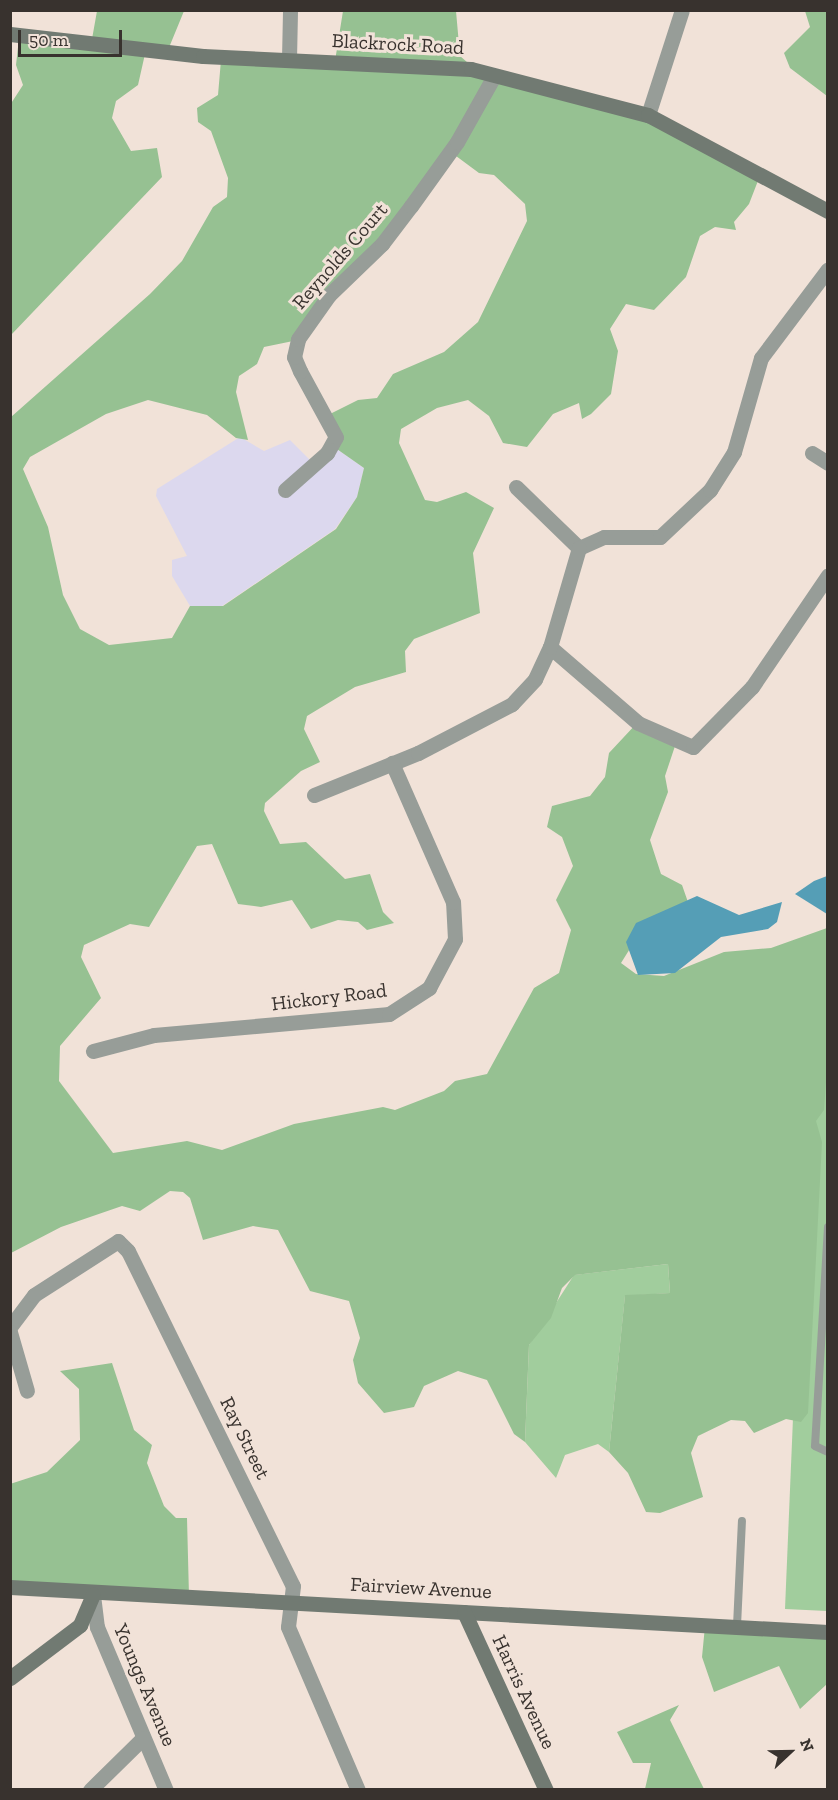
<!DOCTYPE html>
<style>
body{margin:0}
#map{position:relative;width:838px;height:1800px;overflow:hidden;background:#f1e2d8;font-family:"Zilla Slab",serif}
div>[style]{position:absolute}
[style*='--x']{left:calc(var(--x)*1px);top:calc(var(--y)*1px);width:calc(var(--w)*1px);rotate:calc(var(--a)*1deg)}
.commercial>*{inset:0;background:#dcd8ee}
.green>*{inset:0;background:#a1cd9d}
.forest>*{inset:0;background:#96c192}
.water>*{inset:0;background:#559eb6}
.lane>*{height:8px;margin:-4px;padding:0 4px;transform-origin:4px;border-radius:4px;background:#979d98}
.street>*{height:15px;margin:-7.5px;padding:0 7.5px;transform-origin:7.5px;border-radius:7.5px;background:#979d98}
.secondary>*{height:15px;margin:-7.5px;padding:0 7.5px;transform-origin:7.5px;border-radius:7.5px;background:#717a72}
span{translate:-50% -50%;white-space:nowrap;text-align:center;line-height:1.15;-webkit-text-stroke:6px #f1e2d8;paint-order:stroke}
.street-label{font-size:20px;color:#38322e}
.frame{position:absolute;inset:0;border:12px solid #38322e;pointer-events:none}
.north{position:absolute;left:760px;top:1722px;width:60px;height:60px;-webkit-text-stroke:4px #f1e2d8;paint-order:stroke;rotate:68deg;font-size:16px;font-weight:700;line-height:24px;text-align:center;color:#38322e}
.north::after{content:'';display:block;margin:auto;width:21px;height:27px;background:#38322e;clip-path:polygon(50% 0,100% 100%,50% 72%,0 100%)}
.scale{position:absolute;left:18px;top:30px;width:104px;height:27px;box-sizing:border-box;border:3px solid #38322e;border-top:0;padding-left:8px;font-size:18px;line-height:21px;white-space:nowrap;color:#38322e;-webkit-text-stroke:4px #f1e2d8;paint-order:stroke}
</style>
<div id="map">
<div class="commercial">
<div style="clip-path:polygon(240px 437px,264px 451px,290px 440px,314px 464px,334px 447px,364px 468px,357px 497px,335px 529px,222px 606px,190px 606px,172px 576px,172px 560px,187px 556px,156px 496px,157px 489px)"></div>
</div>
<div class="green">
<div style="clip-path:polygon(827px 1008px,827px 1611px,785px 1609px,810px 1013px)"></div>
<div style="clip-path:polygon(668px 1264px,670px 1293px,625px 1296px,609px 1452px,598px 1444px,565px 1455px,556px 1478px,525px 1442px,529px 1345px,574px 1275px)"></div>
</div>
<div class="forest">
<div style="clip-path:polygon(97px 11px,184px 11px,168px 50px,145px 54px,138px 85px,116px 101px,112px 118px,131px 151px,157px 148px,162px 177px,11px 335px,10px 105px,23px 85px,16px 65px,19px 38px,92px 39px)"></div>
<div style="clip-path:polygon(evenodd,343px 11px,456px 11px,460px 56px,483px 76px,645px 113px,761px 173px,749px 204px,734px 222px,736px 230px,715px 227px,700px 236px,686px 277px,654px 310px,626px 304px,610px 329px,618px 351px,611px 394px,591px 414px,582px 419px,579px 403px,553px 414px,527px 447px,503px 443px,489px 416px,468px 400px,437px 408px,401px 429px,399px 443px,425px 500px,437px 502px,466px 492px,494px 508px,473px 553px,480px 613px,414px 639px,405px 651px,406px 672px,355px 687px,307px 716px,304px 729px,320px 762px,301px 771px,265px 803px,264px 811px,280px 844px,306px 842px,345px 879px,370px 874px,383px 912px,394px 923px,367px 930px,358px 922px,338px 920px,311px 929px,292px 900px,261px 907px,238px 904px,212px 844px,197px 846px,149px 927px,130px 924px,84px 945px,81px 957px,101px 998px,60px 1046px,59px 1081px,113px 1153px,187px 1141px,222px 1150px,294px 1124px,383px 1107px,395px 1110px,444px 1091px,455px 1081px,487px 1074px,534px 988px,559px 973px,571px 930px,556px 900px,573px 866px,562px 837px,547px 827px,552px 806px,590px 796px,605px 777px,609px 753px,637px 723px,676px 743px,665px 776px,668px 792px,650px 840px,661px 874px,682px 885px,689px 905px,646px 923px,621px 963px,636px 974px,664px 976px,724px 952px,771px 948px,827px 928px,828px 1054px,824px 1110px,816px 1121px,822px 1142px,808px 1413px,801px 1422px,786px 1419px,754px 1433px,745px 1421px,731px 1420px,698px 1436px,691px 1453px,703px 1497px,660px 1513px,646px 1512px,628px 1473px,609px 1452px,625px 1295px,670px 1293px,668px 1264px,575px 1275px,562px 1288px,551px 1318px,529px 1345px,525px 1442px,514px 1434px,487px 1380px,458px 1371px,424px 1386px,414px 1407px,384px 1413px,358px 1383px,353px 1360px,360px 1338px,349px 1301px,310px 1291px,278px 1230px,253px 1226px,203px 1240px,190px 1198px,183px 1192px,170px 1191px,140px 1211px,122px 1206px,61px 1227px,11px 1253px,11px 417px,150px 294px,182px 261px,213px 207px,227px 197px,228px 178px,211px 131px,198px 122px,197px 108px,218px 95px,221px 60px,335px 61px,343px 11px,452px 153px,479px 173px,494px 175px,525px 204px,527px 221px,478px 322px,444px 352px,393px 374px,377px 398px,358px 400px,328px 415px,334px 447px,364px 468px,357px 497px,336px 529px,223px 606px,190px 606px,172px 638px,109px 645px,80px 629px,63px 595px,48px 527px,23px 469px,30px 457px,106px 414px,148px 400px,207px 415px,236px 438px,248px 440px,236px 392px,239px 376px,257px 364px,264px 347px,298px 340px,452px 153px)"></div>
<div style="clip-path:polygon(805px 11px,827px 11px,827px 96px,790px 68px,784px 53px,810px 27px)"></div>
<div style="clip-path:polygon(112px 1363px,134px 1430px,152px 1445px,147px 1463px,164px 1506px,176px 1518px,187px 1518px,189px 1596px,11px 1588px,10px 1484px,47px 1472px,80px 1440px,79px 1389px,60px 1371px)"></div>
<div style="clip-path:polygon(705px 1626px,827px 1632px,827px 1684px,800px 1709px,779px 1666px,714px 1692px,702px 1657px)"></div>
<div style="clip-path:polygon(679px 1705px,670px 1720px,704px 1789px,645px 1789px,651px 1763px,633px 1763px,617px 1732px)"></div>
</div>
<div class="water">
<div style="clip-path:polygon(827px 876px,827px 914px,795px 894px,814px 881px)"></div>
<div style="clip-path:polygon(697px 896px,739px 915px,782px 902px,777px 922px,768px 929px,721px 937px,675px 973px,638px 975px,626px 942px,636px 923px)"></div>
</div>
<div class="lane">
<div style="--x:828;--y:1227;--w:219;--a:93.4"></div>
<div style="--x:815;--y:1446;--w:14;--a:25"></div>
<div style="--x:737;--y:1626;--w:105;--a:-87.3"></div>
</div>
<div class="street">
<div style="--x:289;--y:59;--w:49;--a:-88.8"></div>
<div style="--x:648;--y:115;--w:110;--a:-72.1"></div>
<div style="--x:812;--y:453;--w:19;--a:32"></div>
<div style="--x:516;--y:487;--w:88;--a:44.1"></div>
<div style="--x:285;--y:490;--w:56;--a:-41.4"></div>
<div style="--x:327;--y:453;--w:18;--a:-61"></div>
<div style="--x:336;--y:437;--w:75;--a:-118.6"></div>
<div style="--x:300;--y:371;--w:15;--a:-113"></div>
<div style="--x:294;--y:357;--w:18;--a:-77"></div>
<div style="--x:298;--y:339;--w:54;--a:-54.8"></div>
<div style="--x:329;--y:295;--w:74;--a:-43.9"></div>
<div style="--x:382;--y:244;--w:48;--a:-52.7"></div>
<div style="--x:411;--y:206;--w:79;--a:-54.3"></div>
<div style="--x:457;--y:142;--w:76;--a:-60.7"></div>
<div style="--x:579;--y:548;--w:27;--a:-24"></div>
<div style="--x:604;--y:537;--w:56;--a:0"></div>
<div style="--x:660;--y:537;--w:69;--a:-43.2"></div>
<div style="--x:710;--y:490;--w:45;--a:-57.7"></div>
<div style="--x:734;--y:452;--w:98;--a:-74"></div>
<div style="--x:761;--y:358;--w:111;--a:-53"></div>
<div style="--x:550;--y:647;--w:116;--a:40.8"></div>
<div style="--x:638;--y:723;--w:60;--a:23.6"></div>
<div style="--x:693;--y:747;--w:84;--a:-45.5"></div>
<div style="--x:752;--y:687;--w:135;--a:-55.8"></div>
<div style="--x:314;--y:795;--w:112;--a:-22"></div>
<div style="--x:418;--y:753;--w:106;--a:-27.5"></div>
<div style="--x:512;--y:704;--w:34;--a:-47"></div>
<div style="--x:535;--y:679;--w:35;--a:-65"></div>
<div style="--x:550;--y:647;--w:103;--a:-73.7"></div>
<div style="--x:93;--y:1051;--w:63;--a:-14.7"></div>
<div style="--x:154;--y:1035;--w:236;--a:-5.1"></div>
<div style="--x:389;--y:1014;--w:48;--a:-33"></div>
<div style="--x:429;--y:988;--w:55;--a:-62"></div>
<div style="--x:455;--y:939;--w:37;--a:-93"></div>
<div style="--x:453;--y:902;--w:152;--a:-113.7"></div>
<div style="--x:10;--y:1327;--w:40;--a:-53"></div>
<div style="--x:34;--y:1295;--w:100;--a:-32.7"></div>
<div style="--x:118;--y:1241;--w:14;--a:45"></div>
<div style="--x:128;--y:1251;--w:373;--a:63.8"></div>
<div style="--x:293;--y:1586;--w:41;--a:97"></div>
<div style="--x:288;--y:1627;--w:177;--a:66.8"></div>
<div style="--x:10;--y:1332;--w:61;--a:73.9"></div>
<div style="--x:93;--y:1595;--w:32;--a:83"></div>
<div style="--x:97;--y:1627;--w:177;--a:67.1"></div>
<div style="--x:90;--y:1790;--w:74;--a:-44.5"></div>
</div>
<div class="secondary">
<div style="--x:10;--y:34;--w:194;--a:6.5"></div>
<div style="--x:203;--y:56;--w:268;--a:2.8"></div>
<div style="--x:471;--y:69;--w:183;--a:14.6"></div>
<div style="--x:648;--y:115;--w:204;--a:28.1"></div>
<div style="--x:10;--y:1587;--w:819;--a:3.15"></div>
<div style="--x:464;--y:1612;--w:196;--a:65.3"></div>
<div style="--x:10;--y:1678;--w:88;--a:-37.1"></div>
<div style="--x:80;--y:1625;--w:33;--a:-67"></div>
</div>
<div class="street-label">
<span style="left:398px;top:44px;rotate:3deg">Blackrock Road</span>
<span style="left:340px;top:256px;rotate:-49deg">Reynolds Court</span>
<span style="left:329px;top:997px;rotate:-7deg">Hickory Road</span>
<span style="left:245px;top:1438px;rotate:64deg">Ray Street</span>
<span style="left:421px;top:1588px;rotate:3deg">Fairview Avenue</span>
<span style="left:145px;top:1685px;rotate:67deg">Youngs Avenue</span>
<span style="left:524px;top:1692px;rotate:65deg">Harris Avenue</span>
</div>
<div class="frame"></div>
<div class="north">N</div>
<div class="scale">50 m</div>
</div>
